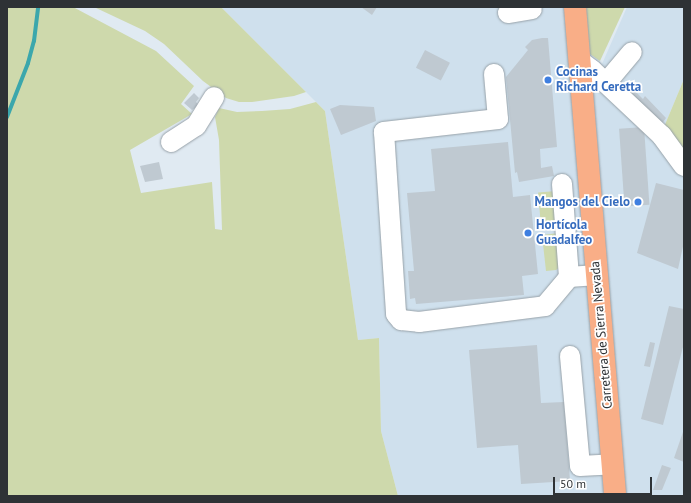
<!DOCTYPE html>
<meta charset="utf-8">
<style>
body{margin:0}
#map{position:relative;width:691px;height:503px;overflow:hidden;background:#e0eaf2;font-family:"PT Sans",sans-serif}
div>[style]{position:absolute}
[style*='--x']{left:calc(var(--x)*1px);top:calc(var(--y)*1px);width:calc(var(--w)*1px);rotate:calc(var(--a)*1deg)}
.built>*{inset:0;background:#cfe0ed}
.green>*{inset:0;background:#ced9ac;transform-origin:0 0}
.stream>*{height:4px;margin:-2px;padding:0 2px;transform-origin:2px;border-radius:2px;background:#3ba7ac}
.building>*{inset:0;background:#bfc9d1;transform-origin:0 0}
.roads{filter:drop-shadow(0 0 1px #97a1a8) drop-shadow(0 0 1px #97a1a8)}
.minor>*{height:20px;margin:-10px;padding:0 10px;transform-origin:10px;border-radius:10px;background:#fff}
.highway>*{height:22px;margin:-11px;padding:0 11px;transform-origin:11px;border-radius:11px;background:#f9ae87}
.dots>*{width:11px;height:11px;translate:-50% -50%;box-sizing:border-box;border:2px solid #fff;border-radius:50%}
span{translate:-50% -50%;white-space:nowrap;text-align:center;line-height:1.15;-webkit-text-stroke:3.5px #fff;paint-order:stroke}
.shop-label{font-size:13px;color:#366cbe;font-weight:700}
.left{translate:0 -50%;text-align:left}
.right{translate:-100% -50%;text-align:right}
.street-label{font-size:13px;color:#2e3235}
.frame{position:absolute;inset:0;border:8px solid #2e3235;pointer-events:none}
.scale{position:absolute;left:553px;top:477px;width:99px;height:18px;box-sizing:border-box;border:2px solid #2e3235;border-top:0;padding-left:5px;font-size:12px;line-height:14px;white-space:nowrap;color:#2e3235;-webkit-text-stroke:3px #fff;paint-order:stroke}
</style>
<div id="map">
<div class="built">
<div style="clip-path:polygon(221px 7px,565px 7px,566px 22px,602px 64px,627px 7px,684px 7px,684px 79px,664px 127px,684px 153px,684px 496px,398px 496px,381px 431px,379px 338px,358px 340px,325px 111px)"></div>
</div>
<div class="green">
<div style="clip-path:polygon(7px 7px,73px 7px,156px 51px,194px 86px,181px 104px,192px 114px,130px 150px,141px 193px,212px 182px,215px 229px,222px 230px,219px 140px,215px 117px,219px 108px,237px 112px,262px 111px,290px 109px,316px 102px,325px 111px,358px 340px,379px 338px,381px 431px,398px 496px,7px 496px)"></div>
<div style="clip-path:polygon(94px 7px,221px 7px,306px 92px,294px 96px,252px 102px,239px 102px,226px 98px,203px 81px,164px 44px,145px 31px)"></div>
<div style="clip-path:polygon(586px 7px,625px 7px,600px 61px,590px 54px)"></div>
<div style="clip-path:polygon(684px 79px,684px 153px,664px 127px)"></div>
<div style="left:556px;top:191px;width:36px;height:18px;rotate:85deg"></div>
<div style="clip-path:polygon(559px 233px,561px 266px,556px 270px,546px 271px,542px 235px)"></div>
</div>
<div class="stream">
<div style="--x:7;--y:117;--w:58;--a:-68.7"></div>
<div style="--x:28;--y:63;--w:23;--a:-75"></div>
<div style="--x:34;--y:41;--w:34;--a:-83"></div>
</div>
<div class="building">
<div style="clip-path:polygon(361px 7px,377px 7px,372px 15px)"></div>
<div style="clip-path:polygon(542px 38px,548px 38px,557px 147px,540px 149px,541px 168px,552px 166px,554px 176px,519px 182px,517px 172px,515px 173px,506px 77px,528px 50px,525px 47px,532px 40px)"></div>
<div style="left:425px;top:50px;width:28px;height:20px;rotate:27deg"></div>
<div style="clip-path:polygon(630px 86px,643px 99px,645px 96px,666px 118px,661px 125px,626px 90px)"></div>
<div style="clip-path:polygon(194px 93px,199px 98px,196px 102px,199px 105px,192px 110px,184px 103px)"></div>
<div style="clip-path:polygon(340px 105px,374px 107px,376px 121px,341px 135px,330px 109px)"></div>
<div style="left:644px;top:127px;width:78px;height:25px;rotate:86deg"></div>
<div style="clip-path:polygon(508px 142px,513px 197px,530px 195px,538px 274px,522px 276px,524px 295px,416px 304px,415px 298px,410px 299px,408px 271px,414px 271px,407px 193px,435px 191px,431px 149px)"></div>
<div style="clip-path:polygon(159px 162px,163px 179px,145px 182px,140px 166px)"></div>
<div style="clip-path:polygon(656px 183px,684px 190px,684px 242px,678px 269px,637px 253px)"></div>
<div style="clip-path:polygon(669px 306px,684px 309px,684px 343px,663px 425px,641px 419px)"></div>
<div style="clip-path:polygon(650px 342px,655px 343px,650px 367px,644px 366px)"></div>
<div style="clip-path:polygon(537px 345px,541px 403px,564px 402px,570px 481px,521px 484px,518px 445px,477px 448px,469px 350px)"></div>
<div style="clip-path:polygon(684px 429px,684px 462px,674px 458px)"></div>
<div style="clip-path:polygon(662px 465px,671px 468px,662px 490px,653px 490px)"></div>
</div>
<div class="roads">
<div class="minor">
<div style="--x:508;--y:13;--w:24;--a:-9"></div>
<div style="--x:580;--y:61;--w:15;--a:37"></div>
<div style="--x:592;--y:70;--w:96;--a:43.3"></div>
<div style="--x:662;--y:136;--w:37;--a:54"></div>
<div style="--x:494;--y:74;--w:45;--a:84.9"></div>
<div style="--x:498;--y:119;--w:115;--a:173.5"></div>
<div style="--x:384;--y:132;--w:182;--a:86.2"></div>
<div style="--x:396;--y:314;--w:8;--a:50"></div>
<div style="--x:401;--y:320;--w:18;--a:6"></div>
<div style="--x:419;--y:322;--w:127;--a:-7.2"></div>
<div style="--x:545;--y:306;--w:38;--a:-50"></div>
<div style="--x:569;--y:277;--w:28;--a:-4"></div>
<div style="--x:606;--y:83;--w:40;--a:-50"></div>
<div style="--x:171;--y:142;--w:30;--a:-33"></div>
<div style="--x:196;--y:126;--w:34;--a:-58"></div>
<div style="--x:562;--y:184;--w:93;--a:85.7"></div>
<div style="--x:570;--y:356;--w:110;--a:84.8"></div>
<div style="--x:580;--y:466;--w:33;--a:-3"></div>
</div>
<div class="highway">
<div style="--x:575;--y:7;--w:491;--a:85.3"></div>
</div>
</div>
<div class="dots">
<div style="left:548px;top:80px;background:#3f7fe0"></div>
<div style="left:638px;top:202px;background:#3f7fe0"></div>
<div style="left:528px;top:233px;background:#3f7fe0"></div>
</div>
<div class="shop-label">
<span class="left" style="left:556px;top:80px">Cocinas<br>Richard Ceretta</span>
<span class="right" style="left:630px;top:202px">Mangos del Cielo</span>
<span class="left" style="left:536px;top:233px">Hortícola<br>Guadalfeo</span>
</div>
<div class="street-label">
<span style="left:602px;top:335px;rotate:-95deg">Carretera de Sierra Nevada</span>
</div>
<div class="frame"></div>
<div class="scale">50 m</div>
</div>
